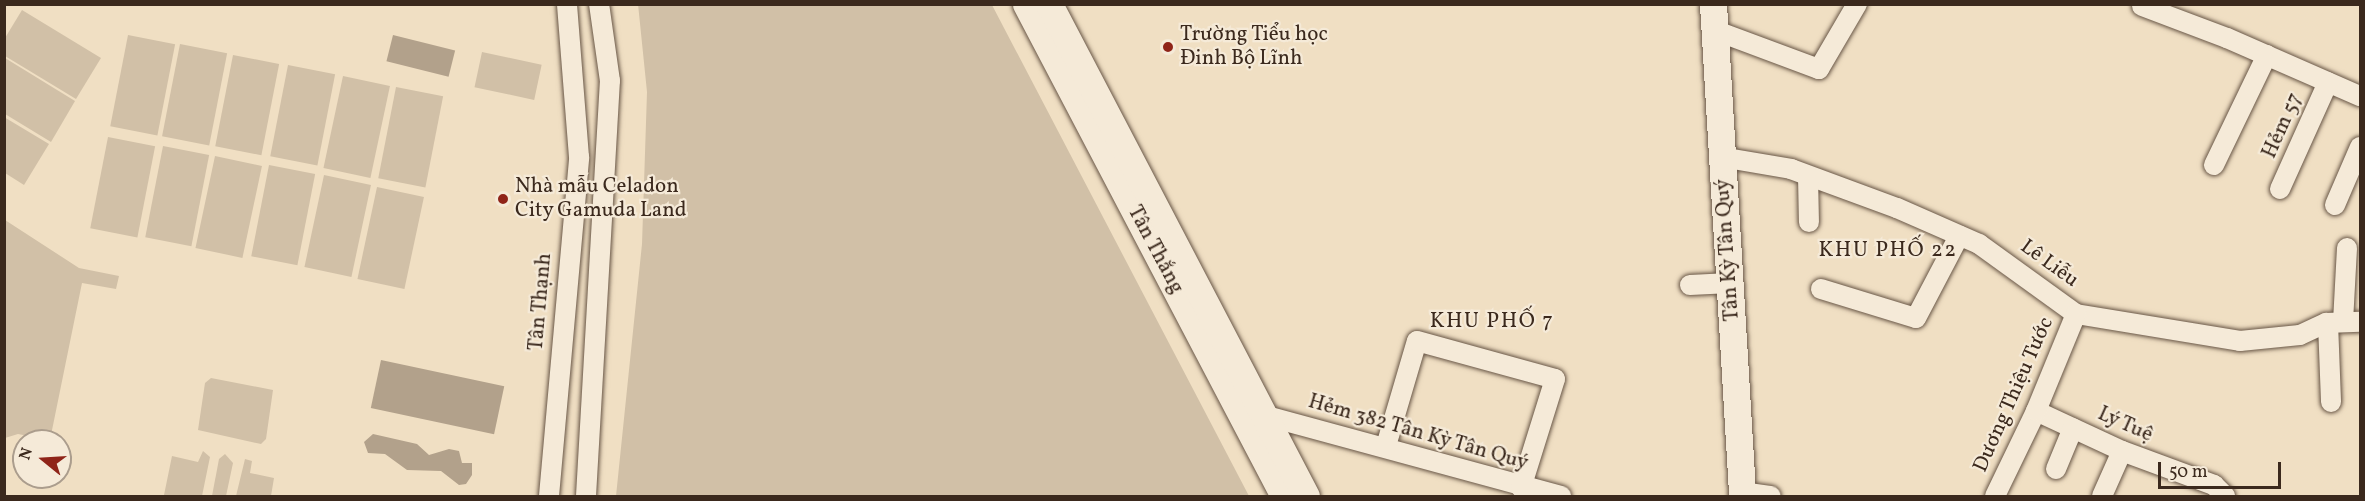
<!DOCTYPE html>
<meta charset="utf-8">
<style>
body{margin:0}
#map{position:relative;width:2365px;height:501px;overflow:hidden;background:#f0dfc3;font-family:Vollkorn,serif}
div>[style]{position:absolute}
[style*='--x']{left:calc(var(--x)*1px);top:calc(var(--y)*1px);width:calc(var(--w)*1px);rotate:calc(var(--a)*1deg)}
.green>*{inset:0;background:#d1c0a7;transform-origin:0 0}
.water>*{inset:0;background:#b2a18b;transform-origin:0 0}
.roads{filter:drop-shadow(0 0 2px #685646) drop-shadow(0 0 2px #685646)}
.street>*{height:20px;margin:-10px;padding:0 10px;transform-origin:10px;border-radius:10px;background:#f5ead8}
.secondary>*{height:27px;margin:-13.5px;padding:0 13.5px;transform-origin:13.5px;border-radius:13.5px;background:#f5ead8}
.dots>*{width:16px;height:16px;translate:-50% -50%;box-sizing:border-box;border:3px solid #f5ead8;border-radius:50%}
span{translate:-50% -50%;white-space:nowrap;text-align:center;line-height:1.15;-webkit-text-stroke:4.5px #f5ead8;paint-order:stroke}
.poi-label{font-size:21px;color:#3b291d}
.left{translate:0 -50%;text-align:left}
.street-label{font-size:21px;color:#3b291d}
.neighbourhood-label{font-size:22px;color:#3b291d;letter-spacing:1.5px}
.frame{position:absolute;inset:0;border:6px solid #3b291d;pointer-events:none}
.north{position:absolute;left:12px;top:429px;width:60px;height:60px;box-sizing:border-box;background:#f5ead8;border:2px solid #ab9d8d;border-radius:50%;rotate:288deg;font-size:16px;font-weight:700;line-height:24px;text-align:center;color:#3b291d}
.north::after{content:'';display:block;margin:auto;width:21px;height:27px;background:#8f2418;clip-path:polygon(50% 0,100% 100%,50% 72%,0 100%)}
.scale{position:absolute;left:2158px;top:462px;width:123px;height:27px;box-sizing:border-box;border:3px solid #3b291d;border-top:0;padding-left:8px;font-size:18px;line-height:21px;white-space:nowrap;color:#3b291d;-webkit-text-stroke:4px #f5ead8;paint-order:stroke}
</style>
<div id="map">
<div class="green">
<div style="clip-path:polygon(638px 4px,992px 5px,1249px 496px,616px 496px,642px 244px,647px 92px)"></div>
<div style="clip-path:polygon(22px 10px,101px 58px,76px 99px,5px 56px,5px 38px)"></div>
<div style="left:128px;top:35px;width:48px;height:93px;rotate:11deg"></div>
<div style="left:180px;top:44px;width:48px;height:94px;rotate:11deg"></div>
<div style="left:482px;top:52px;width:61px;height:36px;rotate:12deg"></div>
<div style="left:233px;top:55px;width:47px;height:93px;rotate:11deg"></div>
<div style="clip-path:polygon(5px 58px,75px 101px,51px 142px,5px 114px)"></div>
<div style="left:288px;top:65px;width:48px;height:93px;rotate:11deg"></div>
<div style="left:343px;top:76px;width:48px;height:94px;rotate:12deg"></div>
<div style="left:396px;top:87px;width:48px;height:93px;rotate:11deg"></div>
<div style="clip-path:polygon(4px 117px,49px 144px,24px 185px,5px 173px)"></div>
<div style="left:108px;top:137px;width:48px;height:93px;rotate:11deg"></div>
<div style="left:163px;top:146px;width:47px;height:93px;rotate:11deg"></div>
<div style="left:215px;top:156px;width:48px;height:94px;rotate:12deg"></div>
<div style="left:269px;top:165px;width:47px;height:93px;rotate:11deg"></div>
<div style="left:324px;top:175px;width:48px;height:94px;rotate:12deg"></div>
<div style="left:377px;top:187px;width:48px;height:94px;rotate:12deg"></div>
<div style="clip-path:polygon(5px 220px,79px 268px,119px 276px,116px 289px,82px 283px,50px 440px,18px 434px,5px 438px)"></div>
<div style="clip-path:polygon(211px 378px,273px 390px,266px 439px,261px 444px,198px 430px,205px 383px)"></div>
<div style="clip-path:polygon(203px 451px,210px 457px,202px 496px,164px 495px,172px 456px,198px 462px)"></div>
<div style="clip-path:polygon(225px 454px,233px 463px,226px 496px,212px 496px,219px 459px)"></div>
<div style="clip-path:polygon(245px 459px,252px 461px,250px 473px,274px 478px,271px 496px,236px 496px)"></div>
</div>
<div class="water">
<div style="left:393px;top:35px;width:64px;height:27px;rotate:14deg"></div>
<div style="left:381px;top:360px;width:126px;height:49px;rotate:12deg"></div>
<div style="clip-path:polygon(373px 434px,417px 444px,429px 455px,449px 449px,459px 451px,462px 463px,472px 463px,472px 475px,466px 484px,459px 485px,441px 471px,407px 470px,385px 454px,368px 453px,364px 442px)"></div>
</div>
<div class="roads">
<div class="street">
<div style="--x:2142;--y:6;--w:91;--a:20.6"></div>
<div style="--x:2227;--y:38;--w:145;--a:23.6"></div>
<div style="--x:1714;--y:30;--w:112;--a:20.4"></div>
<div style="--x:1819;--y:69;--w:75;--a:-59.7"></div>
<div style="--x:1721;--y:157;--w:71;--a:9.7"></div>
<div style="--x:1791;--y:169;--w:113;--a:20.2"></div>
<div style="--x:1897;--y:208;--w:90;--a:23.7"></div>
<div style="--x:1979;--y:244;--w:120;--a:35.8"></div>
<div style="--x:2076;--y:314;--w:166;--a:9.3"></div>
<div style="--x:2240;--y:341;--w:60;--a:-5.7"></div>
<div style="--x:2300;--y:335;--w:29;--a:-25"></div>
<div style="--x:2326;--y:323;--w:34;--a:-2"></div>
<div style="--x:2214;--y:165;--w:122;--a:-64.3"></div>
<div style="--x:1808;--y:176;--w:46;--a:88.8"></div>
<div style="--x:2280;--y:189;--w:117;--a:-65.8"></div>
<div style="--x:2335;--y:205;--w:63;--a:-66.7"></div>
<div style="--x:1690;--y:285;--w:40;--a:-2.9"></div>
<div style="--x:1821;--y:289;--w:99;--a:17"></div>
<div style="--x:1916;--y:318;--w:93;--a:-62.3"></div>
<div style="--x:2343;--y:322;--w:74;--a:-86.9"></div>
<div style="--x:2328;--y:323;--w:79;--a:87.8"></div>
<div style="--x:2036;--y:411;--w:95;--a:24.9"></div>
<div style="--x:2122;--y:451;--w:98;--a:20.3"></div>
<div style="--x:2214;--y:485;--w:16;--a:45"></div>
<div style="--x:1263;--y:415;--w:309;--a:15.2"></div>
<div style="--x:1386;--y:446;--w:109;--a:-73.6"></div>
<div style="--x:1417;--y:341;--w:143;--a:15.4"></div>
<div style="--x:1555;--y:379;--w:114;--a:107.3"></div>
<div style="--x:2056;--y:469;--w:44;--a:-67.5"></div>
<div style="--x:1742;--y:492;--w:29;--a:8"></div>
<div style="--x:549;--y:496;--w:340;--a:-84.9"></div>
<div style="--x:579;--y:157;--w:153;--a:-94.5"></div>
<div style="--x:586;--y:496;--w:416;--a:-86.7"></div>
<div style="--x:610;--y:81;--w:78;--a:-98.1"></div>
<div style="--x:1995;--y:496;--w:94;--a:-64.2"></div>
<div style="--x:2036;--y:411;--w:105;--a:-67.6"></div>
<div style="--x:2102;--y:496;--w:49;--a:-66"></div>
</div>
<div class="secondary">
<div style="--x:1026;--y:4;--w:556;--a:62.33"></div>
<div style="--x:1049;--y:4;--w:555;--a:62.42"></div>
<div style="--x:1713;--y:4;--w:493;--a:86.6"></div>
</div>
</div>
<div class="dots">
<div style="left:1168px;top:47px;background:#8f2418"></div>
<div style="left:503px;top:199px;background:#8f2418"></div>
</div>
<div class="poi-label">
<span class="left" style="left:1180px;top:47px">Trường Tiểu học<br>Đinh Bộ Lĩnh</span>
<span class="left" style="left:515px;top:199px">Nhà mẫu Celadon<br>City Gamuda Land</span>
</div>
<div class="street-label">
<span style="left:2283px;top:126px;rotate:-66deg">Hẻm 57</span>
<span style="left:1155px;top:250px;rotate:62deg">Tân Thắng</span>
<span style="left:1728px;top:250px;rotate:-94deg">Tân Kỳ Tân Quý</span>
<span style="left:2049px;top:264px;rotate:36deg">Lê Liễu</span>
<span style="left:541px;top:302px;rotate:-85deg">Tân Thạnh</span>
<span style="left:2014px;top:395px;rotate:-66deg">Dương Thiệu Tước</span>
<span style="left:2125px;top:425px;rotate:24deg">Lý Tuệ</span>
<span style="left:1418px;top:433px;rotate:16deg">Hẻm 382 Tân Kỳ Tân Quý</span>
</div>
<div class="neighbourhood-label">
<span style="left:1888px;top:251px">KHU PHỐ 22</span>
<span style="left:1492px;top:322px">KHU PHỐ 7</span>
</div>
<div class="frame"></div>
<div class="north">N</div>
<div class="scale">50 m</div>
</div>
